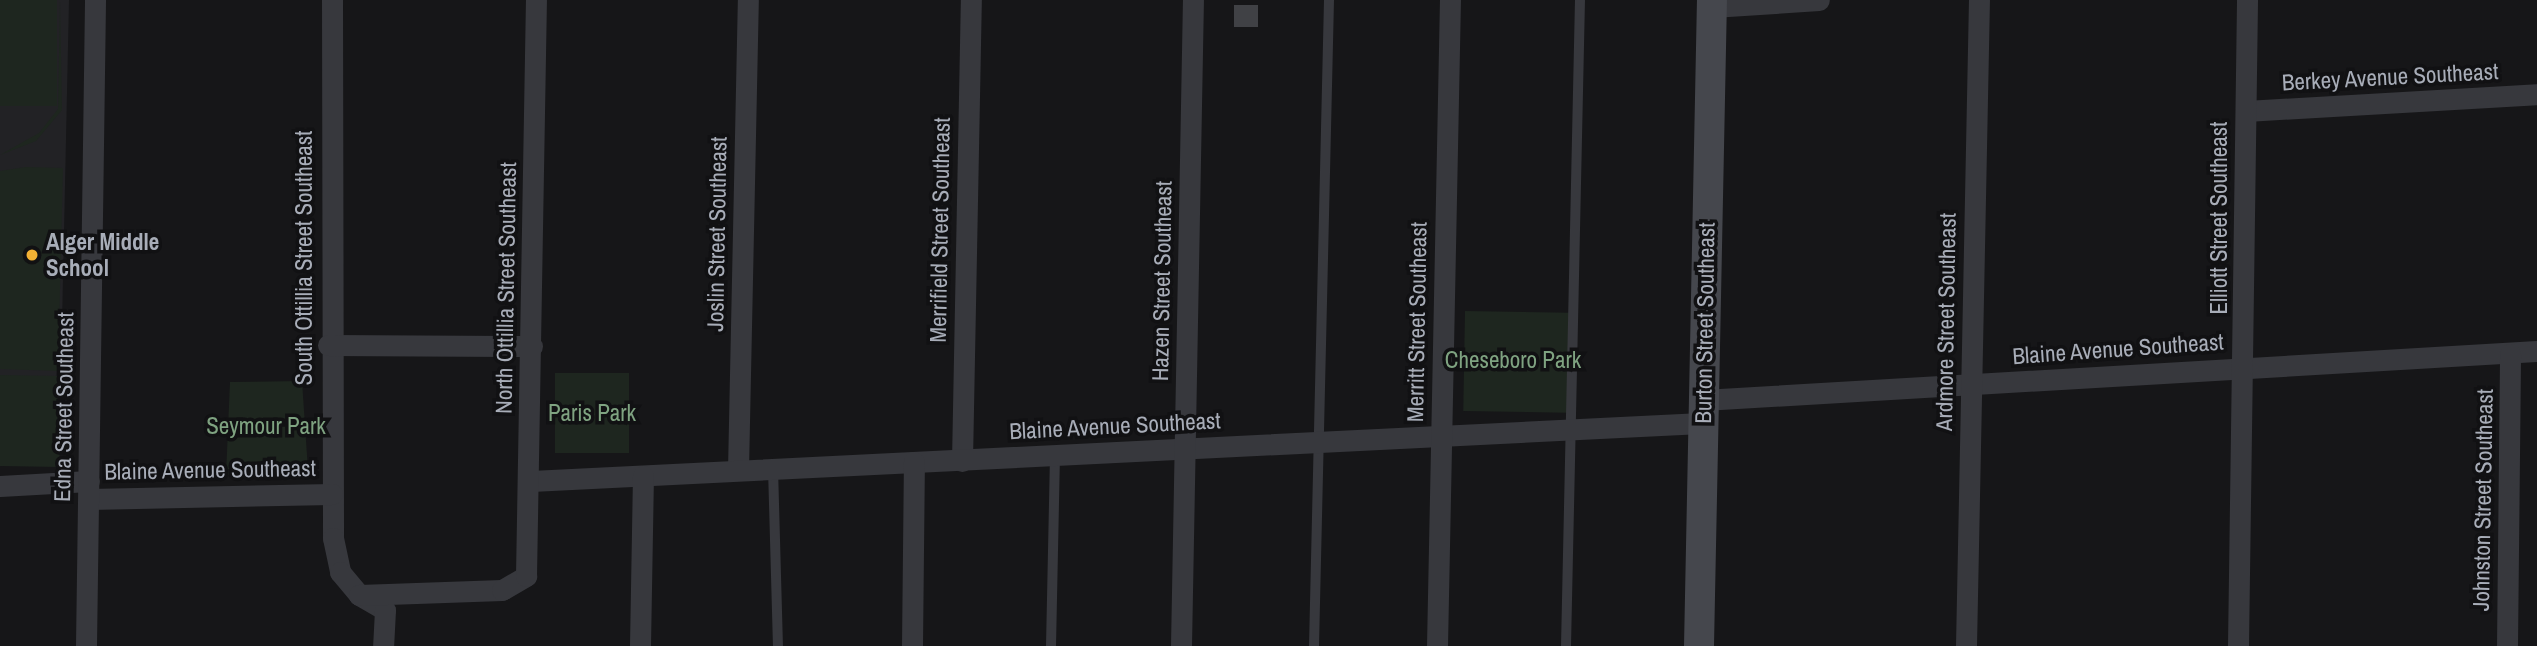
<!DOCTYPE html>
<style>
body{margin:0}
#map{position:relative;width:2537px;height:646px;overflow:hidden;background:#161618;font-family:"Archivo Narrow",sans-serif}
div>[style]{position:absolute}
.built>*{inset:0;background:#222225}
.green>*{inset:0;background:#1e261f;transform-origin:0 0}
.building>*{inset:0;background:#404145;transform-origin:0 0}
.service>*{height:10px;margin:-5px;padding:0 5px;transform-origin:5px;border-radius:5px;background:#37383d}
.minor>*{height:21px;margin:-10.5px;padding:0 10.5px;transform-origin:10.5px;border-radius:10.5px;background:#37383d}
.secondary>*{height:30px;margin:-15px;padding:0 15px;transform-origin:15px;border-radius:15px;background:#45474d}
.dots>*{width:19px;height:19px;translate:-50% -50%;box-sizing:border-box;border:4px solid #111113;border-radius:50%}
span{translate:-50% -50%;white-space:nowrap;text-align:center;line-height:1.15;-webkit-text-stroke:7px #111113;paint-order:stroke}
.street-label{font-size:23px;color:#a8adb8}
.poi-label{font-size:23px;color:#a8adb8;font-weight:700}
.left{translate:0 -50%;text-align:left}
.park-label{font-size:23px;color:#7fa381}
</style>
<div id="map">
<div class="built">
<div style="clip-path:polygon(0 0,69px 0,59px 463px,0 466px)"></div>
</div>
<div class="green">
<div style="left:0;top:0;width:57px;height:106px"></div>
<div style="clip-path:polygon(60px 0,62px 110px,36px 141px,0 155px,39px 133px,58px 109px)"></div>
<div style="clip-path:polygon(26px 167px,63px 168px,58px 371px,0 369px,0 171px)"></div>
<div style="left:1465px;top:311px;width:105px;height:100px;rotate:1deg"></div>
<div style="left:555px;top:373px;width:74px;height:80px"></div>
<div style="left:0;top:375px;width:61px;height:91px;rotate:1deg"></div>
<div style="clip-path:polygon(302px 381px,308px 470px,226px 475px,230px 382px)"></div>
</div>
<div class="building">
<div style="left:1234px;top:5px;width:24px;height:22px"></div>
</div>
<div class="service">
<div style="left:773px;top:468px;width:178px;rotate:88.4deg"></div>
<div style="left:1051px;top:646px;width:191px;rotate:-88.8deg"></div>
<div style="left:1314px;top:646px;width:646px;rotate:-88.67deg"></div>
<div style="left:1566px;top:646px;width:646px;rotate:-88.76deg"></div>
</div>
<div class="minor">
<div style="left:332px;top:0;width:538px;rotate:89.89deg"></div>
<div style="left:333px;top:538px;width:35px;rotate:78deg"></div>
<div style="left:340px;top:572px;width:30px;rotate:50deg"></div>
<div style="left:359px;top:595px;width:30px;rotate:30deg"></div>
<div style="left:385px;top:610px;width:36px;rotate:93deg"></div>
<div style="left:1712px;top:7px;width:107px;rotate:-3.7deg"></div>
<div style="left:2246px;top:111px;width:291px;rotate:-3.3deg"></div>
<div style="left:328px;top:345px;width:204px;rotate:0.3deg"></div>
<div style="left:1703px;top:400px;width:835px;rotate:-3.36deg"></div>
<div style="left:962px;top:461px;width:461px;rotate:-88.9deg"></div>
<div style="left:738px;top:470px;width:470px;rotate:-88.8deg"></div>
<div style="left:531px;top:481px;width:1172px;rotate:-2.84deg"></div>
<div style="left:0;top:486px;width:89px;rotate:-3.2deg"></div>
<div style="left:89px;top:499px;width:243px;rotate:-1.2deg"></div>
<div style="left:359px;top:595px;width:143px;rotate:-2deg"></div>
<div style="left:502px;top:590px;width:28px;rotate:-30deg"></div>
<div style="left:526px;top:576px;width:576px;rotate:-89.01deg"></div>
<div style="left:86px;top:646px;width:646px;rotate:-89.2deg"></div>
<div style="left:640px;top:646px;width:170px;rotate:-89deg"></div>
<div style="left:912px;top:646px;width:184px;rotate:-89.4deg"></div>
<div style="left:1181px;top:646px;width:646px;rotate:-88.94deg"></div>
<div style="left:1437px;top:646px;width:646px;rotate:-88.85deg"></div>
<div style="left:1966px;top:646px;width:646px;rotate:-88.85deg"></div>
<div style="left:2238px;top:646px;width:646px;rotate:-89.2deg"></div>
<div style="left:2507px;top:646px;width:292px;rotate:-89.4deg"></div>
</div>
<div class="secondary">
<div style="left:1699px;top:646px;width:646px;rotate:-88.85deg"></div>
</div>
<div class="dots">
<div style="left:32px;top:255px;background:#f2b134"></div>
</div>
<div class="street-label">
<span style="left:2390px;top:77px;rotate:-3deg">Berkey Avenue Southeast</span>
<span style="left:2219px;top:218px;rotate:-90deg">Elliott Street Southeast</span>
<span style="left:940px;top:230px;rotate:-89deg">Merrifield Street Southeast</span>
<span style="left:717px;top:234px;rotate:-89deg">Joslin Street Southeast</span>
<span style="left:304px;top:258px;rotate:-90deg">South Ottillia Street Southeast</span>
<span style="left:1162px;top:281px;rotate:-89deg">Hazen Street Southeast</span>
<span style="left:506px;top:288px;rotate:-89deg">North Ottillia Street Southeast</span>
<span style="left:1417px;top:322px;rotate:-89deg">Merritt Street Southeast</span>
<span style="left:1946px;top:322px;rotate:-89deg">Ardmore Street Southeast</span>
<span style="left:1705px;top:323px;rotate:-89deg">Burton Street Southeast</span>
<span style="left:2118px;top:349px;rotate:-4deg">Blaine Avenue Southeast</span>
<span style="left:64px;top:407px;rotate:-89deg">Edna Street Southeast</span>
<span style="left:1115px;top:426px;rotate:-3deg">Blaine Avenue Southeast</span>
<span style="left:210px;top:470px;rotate:-1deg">Blaine Avenue Southeast</span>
<span style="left:2483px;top:500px;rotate:-89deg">Johnston Street Southeast</span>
</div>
<div class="poi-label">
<span class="left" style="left:46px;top:255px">Alger Middle<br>School</span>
</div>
<div class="park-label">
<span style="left:1513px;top:360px">Cheseboro Park</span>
<span style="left:592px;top:413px">Paris Park</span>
<span style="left:266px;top:426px">Seymour Park</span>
</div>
</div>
